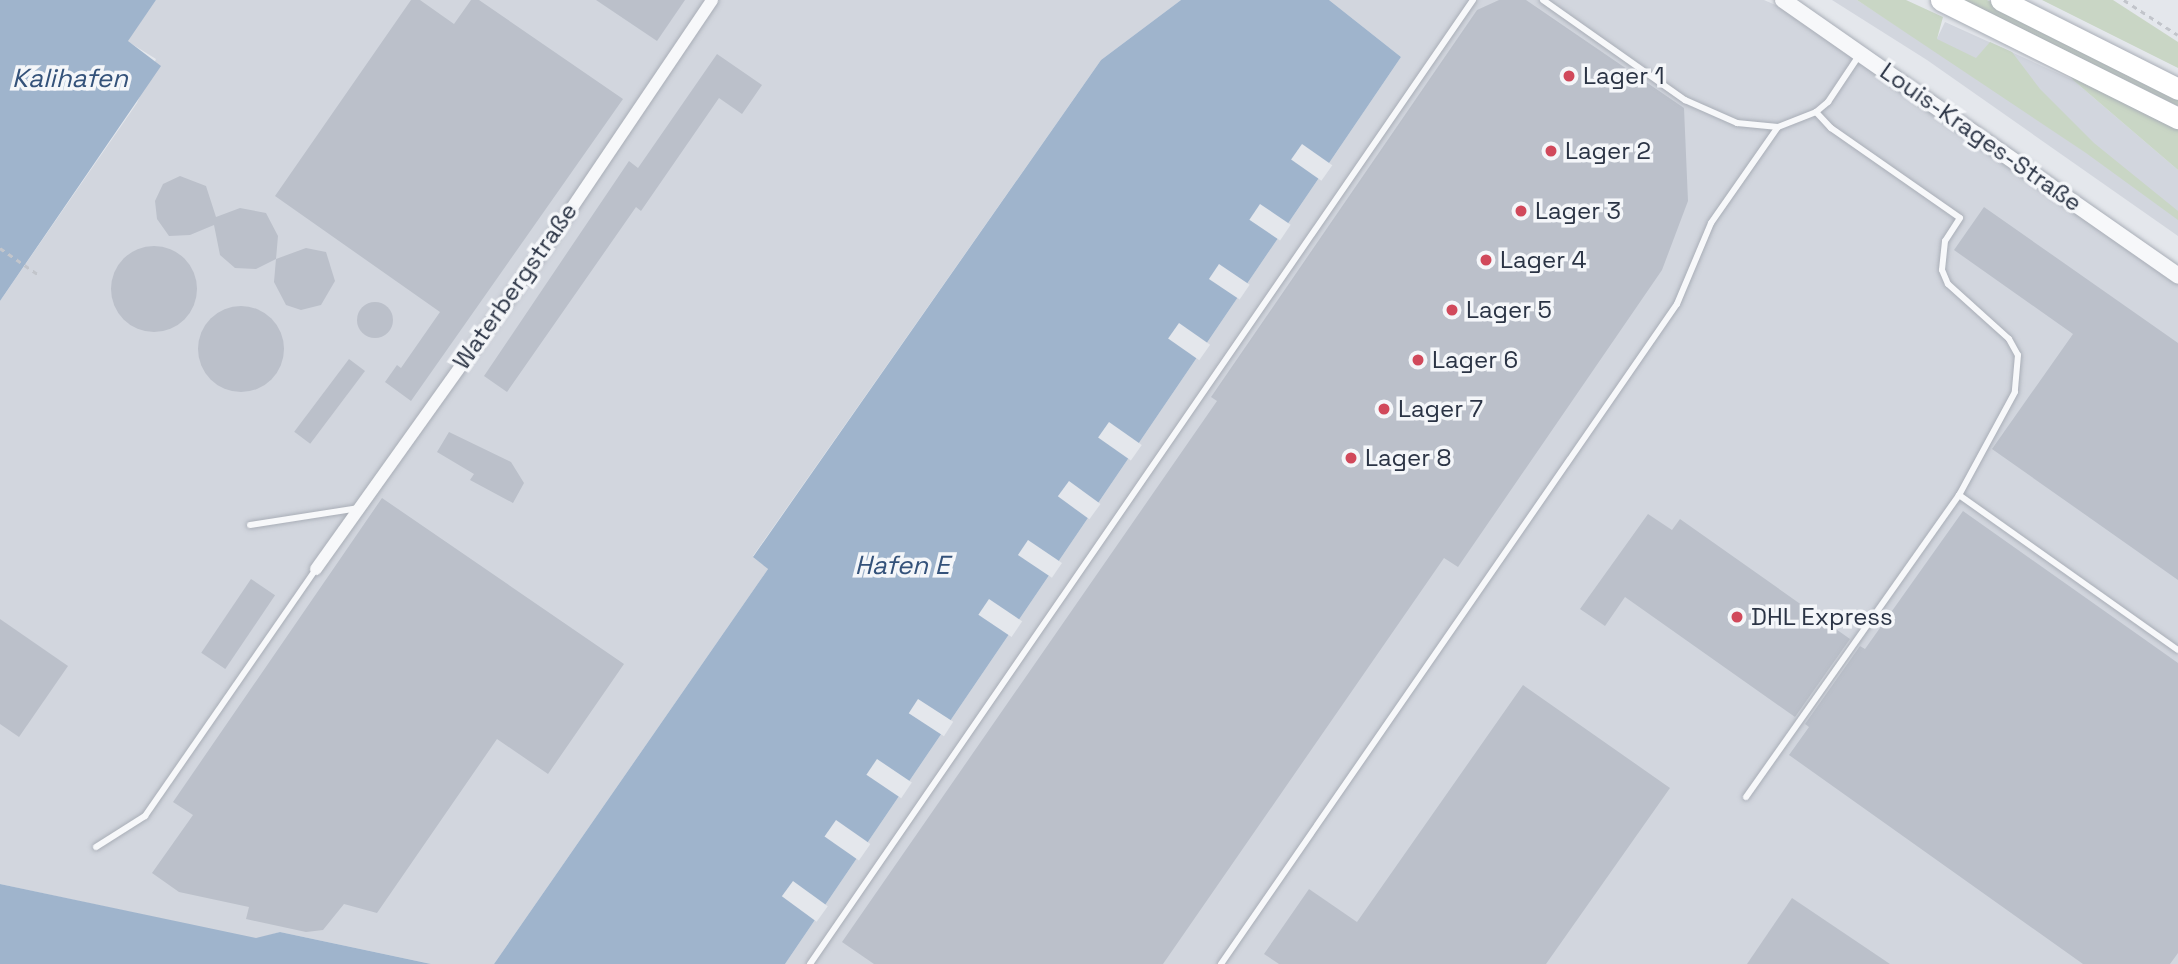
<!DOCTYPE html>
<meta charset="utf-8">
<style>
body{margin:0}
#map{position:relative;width:2178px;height:964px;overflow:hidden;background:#e4e7ec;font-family:"Space Grotesk",sans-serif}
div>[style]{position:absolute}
.built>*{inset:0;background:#d2d6de}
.green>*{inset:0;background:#c9d6c5}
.water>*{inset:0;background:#9fb4cc}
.pier>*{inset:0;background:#e4e7ec;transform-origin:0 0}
.building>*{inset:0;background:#bbc0ca;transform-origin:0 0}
.round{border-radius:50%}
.path>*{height:2.5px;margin-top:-1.25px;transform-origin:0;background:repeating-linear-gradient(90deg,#c2c5cb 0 5px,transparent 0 10px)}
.roads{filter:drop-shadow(0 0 2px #a9aeb7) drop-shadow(0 0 2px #a9aeb7)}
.service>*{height:6px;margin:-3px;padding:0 3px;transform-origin:3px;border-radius:3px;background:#f7f8fa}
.minor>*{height:12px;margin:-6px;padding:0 6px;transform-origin:6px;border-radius:6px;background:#f7f8fa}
.tertiary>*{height:16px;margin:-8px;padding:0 8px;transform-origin:8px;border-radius:8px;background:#f7f8fa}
.primary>*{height:21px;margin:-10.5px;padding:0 10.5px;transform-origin:10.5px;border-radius:10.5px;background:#fff}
.dots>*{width:19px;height:19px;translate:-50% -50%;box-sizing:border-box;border:4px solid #f4f6f9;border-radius:50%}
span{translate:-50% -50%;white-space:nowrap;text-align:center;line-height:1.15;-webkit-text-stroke:7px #f4f6f9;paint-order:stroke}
.poi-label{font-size:24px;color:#2b3445}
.left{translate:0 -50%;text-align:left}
.street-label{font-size:24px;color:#2b3445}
.water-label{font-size:26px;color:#34527a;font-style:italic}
</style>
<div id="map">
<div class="built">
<div style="clip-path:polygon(156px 0,1181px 0,1101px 60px,753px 556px,768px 569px,494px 964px,431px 964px,280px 932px,256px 939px,0 884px,0 301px,137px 103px,156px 59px,127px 41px)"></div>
<div style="clip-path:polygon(1329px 0,1764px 0,1798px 15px,2178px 283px,2178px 964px,785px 964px,1401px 57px)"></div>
<div style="clip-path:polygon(1832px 0,1857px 0,1932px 49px,1945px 22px,2073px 80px,2178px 170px,2178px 236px,1927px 60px)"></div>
</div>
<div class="green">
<div style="clip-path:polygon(1857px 0,1906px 0,1943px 17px,1937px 39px,1976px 58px,1990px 42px,2012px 52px,2040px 89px,2094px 143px,2178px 211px,2178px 220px,2086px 153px)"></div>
<div style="clip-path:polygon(1963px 0,1987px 0,2058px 33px,2178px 97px,2178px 106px)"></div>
<div style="clip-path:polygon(2042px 0,2113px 0,2178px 42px,2178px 68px)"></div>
<div style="clip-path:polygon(2063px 67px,2178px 125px,2178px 170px,2073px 80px)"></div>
</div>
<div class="water">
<div style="clip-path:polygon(0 0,156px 0,128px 41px,161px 66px,0 301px)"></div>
<div style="clip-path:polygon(1181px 0,1329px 0,1401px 57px,785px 964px,494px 964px,768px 569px,753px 557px,1101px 60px)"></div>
<div style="clip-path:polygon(0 884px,256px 938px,280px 932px,431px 964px,0 964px)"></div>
</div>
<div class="pier">
<div style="left:1302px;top:144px;width:37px;height:19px;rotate:35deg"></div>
<div style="left:1260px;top:204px;width:37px;height:19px;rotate:34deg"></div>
<div style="left:1219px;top:264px;width:37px;height:18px;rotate:34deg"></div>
<div style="left:1179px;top:323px;width:38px;height:19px;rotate:35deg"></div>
<div style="left:1109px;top:422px;width:40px;height:19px;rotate:35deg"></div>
<div style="left:1069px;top:481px;width:39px;height:19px;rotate:36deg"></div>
<div style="left:1028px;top:540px;width:41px;height:18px;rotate:34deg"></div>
<div style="left:989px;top:599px;width:40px;height:19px;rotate:34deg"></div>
<div style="left:918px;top:699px;width:42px;height:17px;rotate:33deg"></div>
<div style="left:877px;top:759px;width:42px;height:19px;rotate:34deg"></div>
<div style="left:836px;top:820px;width:42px;height:20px;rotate:35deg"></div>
<div style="left:793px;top:881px;width:43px;height:19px;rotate:36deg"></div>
</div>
<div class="building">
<div style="clip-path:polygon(411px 0,420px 0,454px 24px,471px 0,479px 0,623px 99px,411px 401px,385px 382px,397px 365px,401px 368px,440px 312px,275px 196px)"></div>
<div style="clip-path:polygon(596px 0,685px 0,657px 41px)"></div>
<div style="clip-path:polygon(1499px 0,1526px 0,1684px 108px,1688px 201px,1662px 270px,1458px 567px,1444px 558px,1163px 964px,874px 964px,842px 942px,1217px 401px,1211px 397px,1477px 10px)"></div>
<div style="clip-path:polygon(717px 54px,762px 85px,742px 114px,719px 98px,641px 211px,636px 207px,507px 392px,484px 376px,629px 161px,638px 168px)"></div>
<div style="clip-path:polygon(180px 176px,206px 186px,216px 217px,240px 208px,266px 213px,278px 236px,276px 259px,256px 269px,235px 268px,220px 255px,214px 225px,190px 235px,169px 236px,157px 219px,155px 201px,163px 184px)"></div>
<div style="clip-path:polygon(1984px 207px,2178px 343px,2178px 580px,1992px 449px,2073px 334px,1954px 250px)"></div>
<div class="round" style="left:111px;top:246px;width:86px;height:86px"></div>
<div style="clip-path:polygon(306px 248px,326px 252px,335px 281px,321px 305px,301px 310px,286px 305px,274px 282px,276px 259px)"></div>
<div class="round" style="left:357px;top:302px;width:36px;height:36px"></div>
<div class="round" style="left:198px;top:306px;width:86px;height:86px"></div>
<div style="left:349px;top:359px;width:20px;height:91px;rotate:37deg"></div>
<div style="clip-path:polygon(449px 432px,511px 462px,524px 483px,513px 503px,470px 480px,474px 474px,437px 452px)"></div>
<div style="clip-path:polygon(382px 498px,624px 664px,548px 774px,497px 739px,377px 913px,344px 904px,323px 930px,306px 932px,246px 919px,249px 907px,179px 892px,152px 873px,193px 815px,173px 802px)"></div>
<div style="clip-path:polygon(1963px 511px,2178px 663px,2178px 953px,2170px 964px,2083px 964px,1789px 755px,1809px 727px,1805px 724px,1860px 646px,1865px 649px)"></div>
<div style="clip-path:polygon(1648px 514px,1672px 530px,1680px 519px,1850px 639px,1795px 717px,1625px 597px,1605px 626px,1580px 609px)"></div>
<div style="left:251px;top:579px;width:29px;height:89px;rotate:34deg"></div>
<div style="clip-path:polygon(0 619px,68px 666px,19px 737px,0 724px)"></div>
<div style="clip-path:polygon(1523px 685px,1670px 788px,1546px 964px,1279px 964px,1264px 954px,1309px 889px,1357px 922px)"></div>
<div style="clip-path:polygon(1792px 898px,1890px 964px,1747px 964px)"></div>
</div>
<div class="path">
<div style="left:2124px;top:0;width:64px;rotate:32.9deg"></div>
<div style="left:0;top:248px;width:47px;rotate:34.7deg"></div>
</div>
<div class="roads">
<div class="service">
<div style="left:1543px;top:0;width:174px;rotate:35.2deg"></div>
<div style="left:1685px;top:100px;width:57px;rotate:23.9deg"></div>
<div style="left:1737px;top:123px;width:41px;rotate:5.6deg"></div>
<div style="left:1816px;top:112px;width:22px;rotate:47deg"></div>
<div style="left:1831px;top:128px;width:157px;rotate:34.9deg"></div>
<div style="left:1960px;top:218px;width:27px;rotate:123deg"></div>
<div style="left:1945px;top:241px;width:29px;rotate:96deg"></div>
<div style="left:1942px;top:270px;width:15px;rotate:67deg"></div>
<div style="left:1948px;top:284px;width:82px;rotate:42deg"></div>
<div style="left:2009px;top:339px;width:18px;rotate:61deg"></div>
<div style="left:2018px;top:355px;width:37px;rotate:95deg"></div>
<div style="left:2015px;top:392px;width:117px;rotate:118.5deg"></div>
<div style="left:250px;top:525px;width:109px;rotate:-8.9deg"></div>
<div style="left:1746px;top:797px;width:370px;rotate:-54.8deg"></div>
<div style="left:1959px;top:495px;width:268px;rotate:35.3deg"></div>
<div style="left:96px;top:847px;width:58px;rotate:-32.3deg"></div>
<div style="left:145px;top:816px;width:300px;rotate:-55.3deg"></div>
<div style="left:810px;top:964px;width:1170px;rotate:-55.48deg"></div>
<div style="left:1221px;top:964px;width:802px;rotate:-55.36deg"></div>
<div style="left:1677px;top:304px;width:88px;rotate:-67.2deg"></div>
<div style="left:1711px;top:223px;width:117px;rotate:-55.1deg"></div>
<div style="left:1778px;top:127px;width:41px;rotate:-21.5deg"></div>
<div style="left:1816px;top:112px;width:16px;rotate:-40deg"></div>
<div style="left:1828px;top:102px;width:58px;rotate:-56.3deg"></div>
</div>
<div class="minor">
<div style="left:316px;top:569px;width:405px;rotate:-54.5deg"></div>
<div style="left:551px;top:239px;width:288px;rotate:-56deg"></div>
</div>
<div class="tertiary">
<div style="left:1783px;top:0;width:482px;rotate:34.9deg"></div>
</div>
<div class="primary">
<div style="left:1941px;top:0;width:265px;rotate:26.5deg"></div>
<div style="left:2001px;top:0;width:198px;rotate:26.7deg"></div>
</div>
</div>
<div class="dots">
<div style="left:1569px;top:76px;background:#d1495b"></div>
<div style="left:1551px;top:151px;background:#d1495b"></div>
<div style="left:1521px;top:211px;background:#d1495b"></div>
<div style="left:1486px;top:260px;background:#d1495b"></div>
<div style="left:1452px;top:310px;background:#d1495b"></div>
<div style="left:1418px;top:360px;background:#d1495b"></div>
<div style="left:1384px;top:409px;background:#d1495b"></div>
<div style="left:1351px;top:458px;background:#d1495b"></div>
<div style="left:1737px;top:617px;background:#d1495b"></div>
</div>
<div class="poi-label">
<span class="left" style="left:1583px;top:76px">Lager 1</span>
<span class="left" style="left:1565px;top:151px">Lager 2</span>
<span class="left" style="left:1535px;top:211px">Lager 3</span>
<span class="left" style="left:1500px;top:260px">Lager 4</span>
<span class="left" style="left:1466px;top:310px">Lager 5</span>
<span class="left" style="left:1432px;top:360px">Lager 6</span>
<span class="left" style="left:1398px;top:409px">Lager 7</span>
<span class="left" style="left:1365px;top:458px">Lager 8</span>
<span class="left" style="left:1751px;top:617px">DHL Express</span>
</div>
<div class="street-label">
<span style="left:1981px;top:137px;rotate:35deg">Louis-Krages-Straße</span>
<span style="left:515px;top:286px;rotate:-55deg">Waterbergstraße</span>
</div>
<div class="water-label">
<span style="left:70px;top:79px">Kalihafen</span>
<span style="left:902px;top:566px">Hafen E</span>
</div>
</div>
